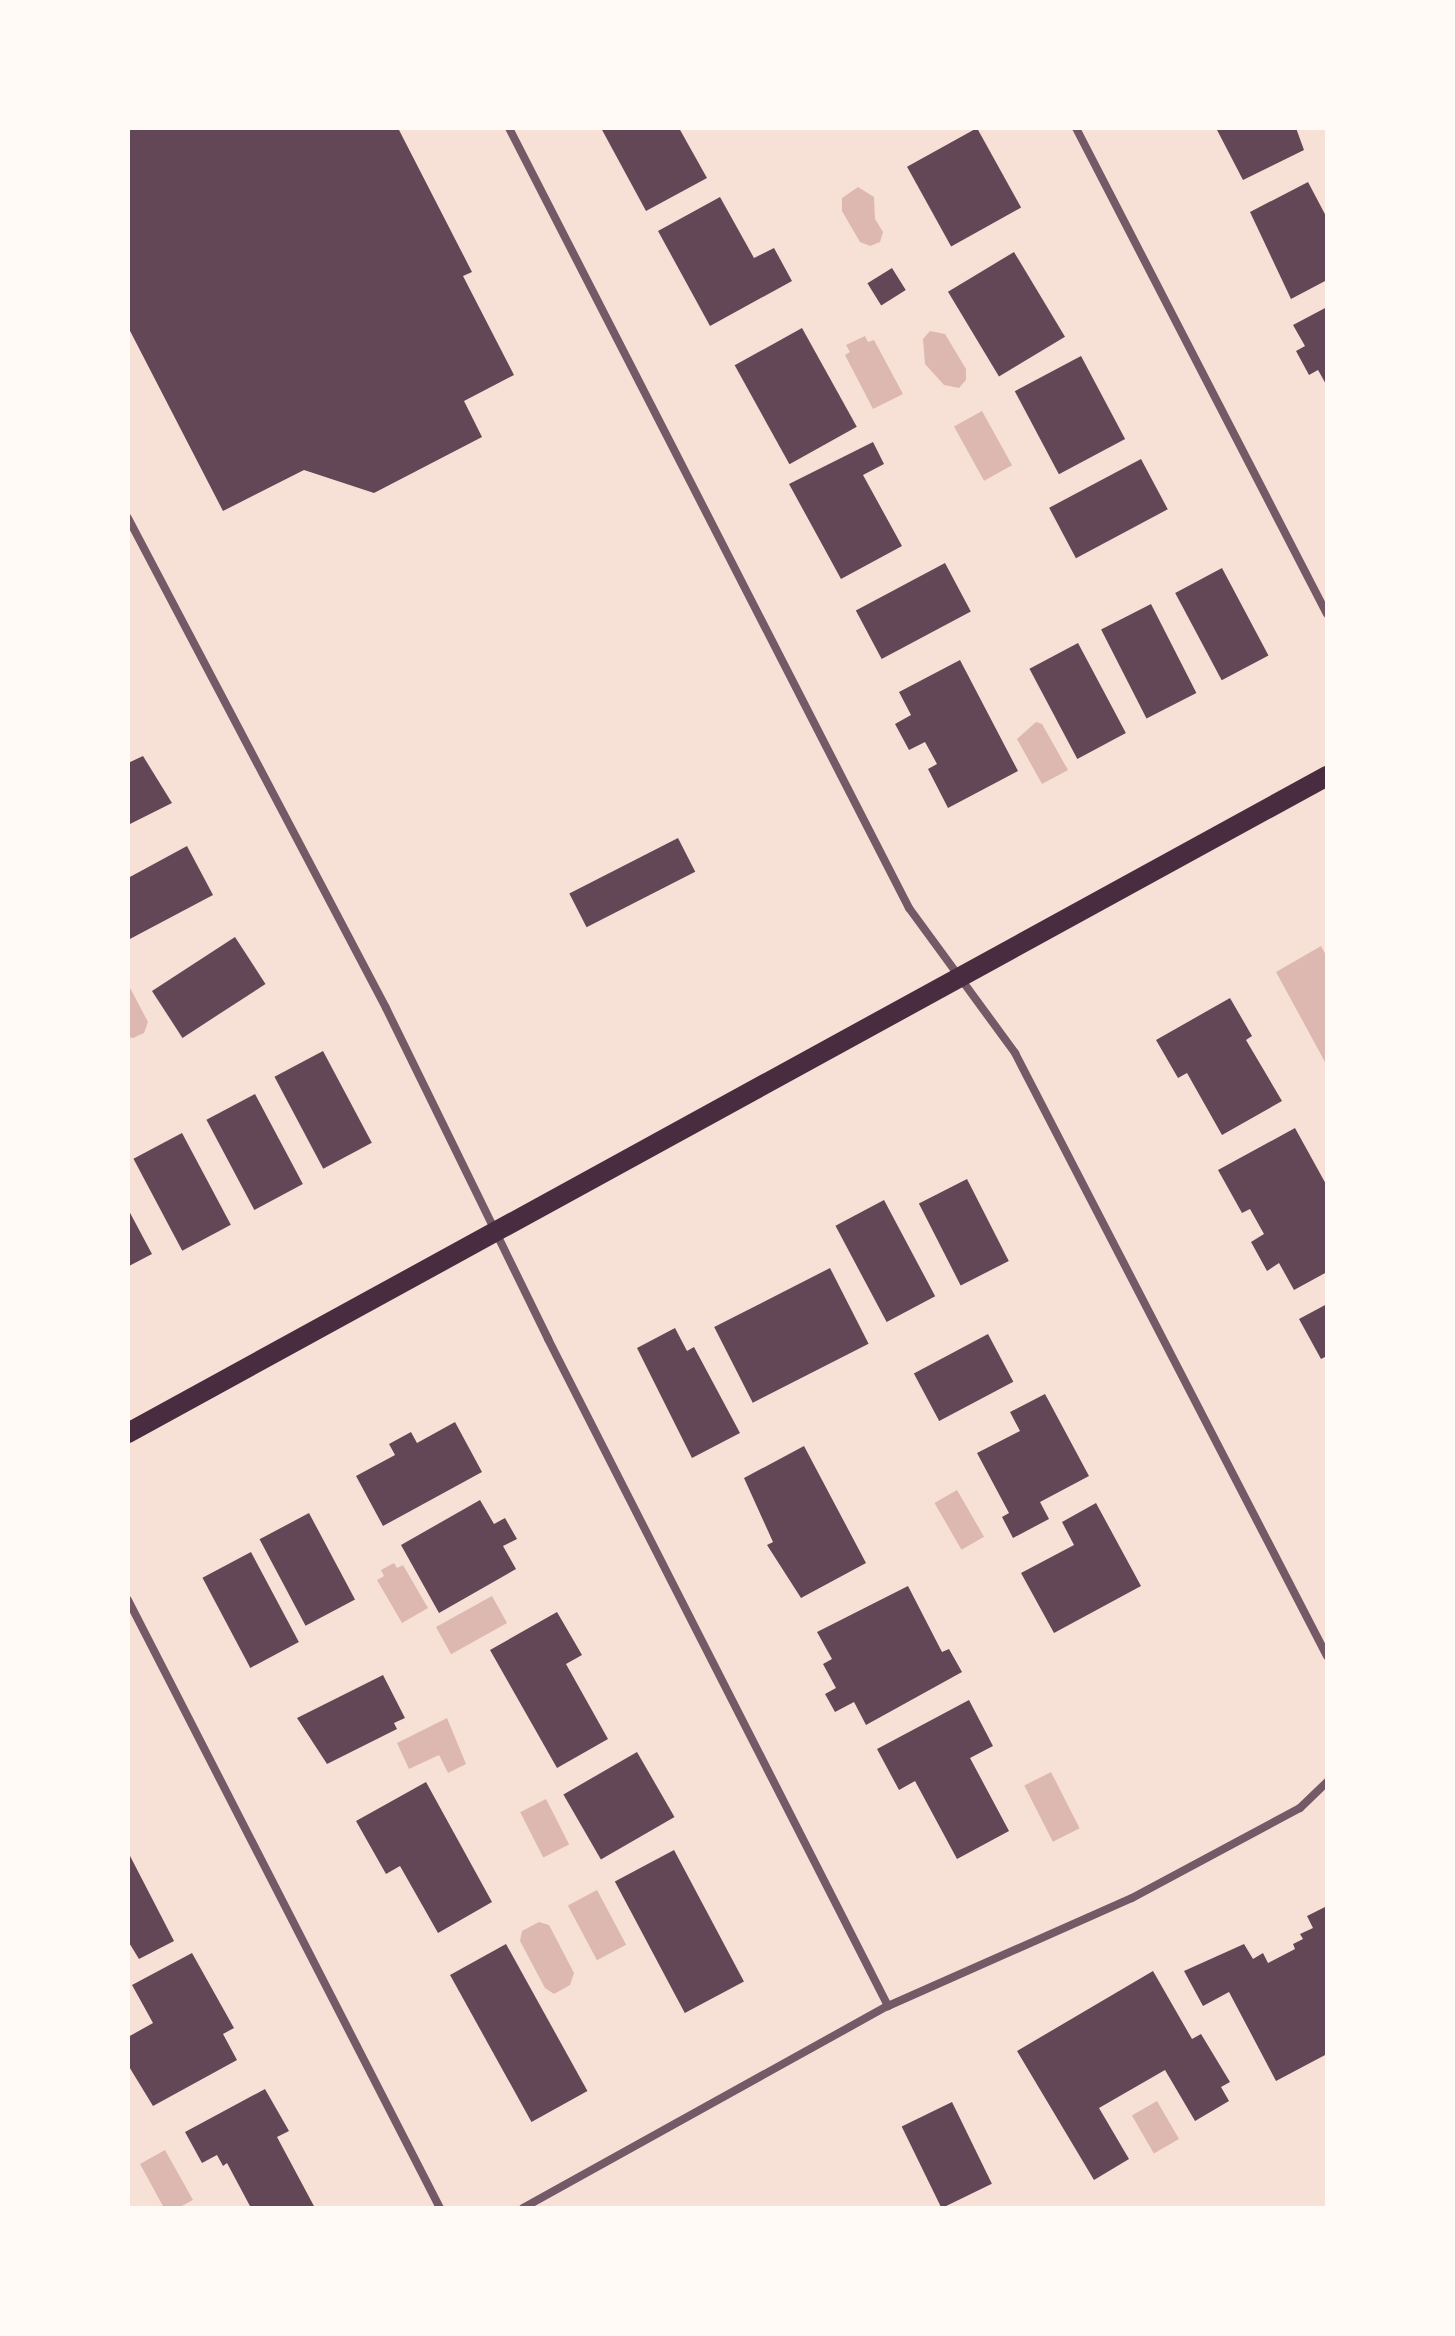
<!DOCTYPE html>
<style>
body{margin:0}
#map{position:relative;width:1455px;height:2336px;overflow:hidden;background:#f7e1d7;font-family:Raleway,sans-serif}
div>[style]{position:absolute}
.water>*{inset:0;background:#dcb8b0;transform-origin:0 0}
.building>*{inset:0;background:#644757;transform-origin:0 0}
.minor>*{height:8px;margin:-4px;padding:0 4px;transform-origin:4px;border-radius:4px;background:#755966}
.primary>*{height:20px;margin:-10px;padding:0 10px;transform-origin:10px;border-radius:10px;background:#4a2c40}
span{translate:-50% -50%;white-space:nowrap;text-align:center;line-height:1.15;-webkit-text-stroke:6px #fffaf5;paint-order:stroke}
.frame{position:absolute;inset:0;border:130px solid #fffaf5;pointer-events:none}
</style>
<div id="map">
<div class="water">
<div style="clip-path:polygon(858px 187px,874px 197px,875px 219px,883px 232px,880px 242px,870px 246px,860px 242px,842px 211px,842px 198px)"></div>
<div style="clip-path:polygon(930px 331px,945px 334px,966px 369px,966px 380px,959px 388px,944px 385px,925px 364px,923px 339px)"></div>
<div style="clip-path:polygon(865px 336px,868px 342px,874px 340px,903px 394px,873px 409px,845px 355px,850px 352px,846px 345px)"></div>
<div style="left:982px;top:411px;width:62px;height:32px;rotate:61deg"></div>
<div style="clip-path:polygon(1036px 722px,1042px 724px,1068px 770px,1042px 784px,1017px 739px)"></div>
<div style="clip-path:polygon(1321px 946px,1327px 957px,1325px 1062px,1276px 972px)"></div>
<div style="clip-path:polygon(128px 984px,148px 1022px,144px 1033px,133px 1038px,128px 1037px)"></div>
<div style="left:957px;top:1490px;width:54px;height:26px;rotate:60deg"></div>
<div style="clip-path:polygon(394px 1563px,397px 1568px,403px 1565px,428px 1608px,402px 1623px,377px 1580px,384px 1576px,381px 1570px)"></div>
<div style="left:492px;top:1596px;width:31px;height:64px;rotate:61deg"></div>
<div style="clip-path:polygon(447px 1718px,466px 1764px,448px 1773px,439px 1755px,409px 1769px,397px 1743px)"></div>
<div style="left:1051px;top:1772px;width:63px;height:30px;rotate:63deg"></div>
<div style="left:546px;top:1799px;width:51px;height:29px;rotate:63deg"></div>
<div style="left:597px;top:1890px;width:62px;height:33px;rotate:62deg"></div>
<div style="clip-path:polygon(539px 1922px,549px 1925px,574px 1973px,570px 1985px,554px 1994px,545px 1988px,520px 1941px,522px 1931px)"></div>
<div style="left:1157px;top:2101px;width:44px;height:29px;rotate:60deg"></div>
<div style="clip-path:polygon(165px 2150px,193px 2200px,178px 2208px,164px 2208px,140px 2164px)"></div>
</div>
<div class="building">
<div style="clip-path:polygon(128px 128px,398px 128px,472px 272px,463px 276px,514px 375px,464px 401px,482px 437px,374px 493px,304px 470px,223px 511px,128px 327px)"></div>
<div style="clip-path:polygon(601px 128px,679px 128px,707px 178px,646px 211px)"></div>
<div style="left:977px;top:128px;width:91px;height:80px;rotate:61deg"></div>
<div style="clip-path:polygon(1216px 128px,1296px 128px,1304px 150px,1243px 180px)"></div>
<div style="clip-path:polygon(1308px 182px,1327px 218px,1327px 280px,1291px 299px,1250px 212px)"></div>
<div style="clip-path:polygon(720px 197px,754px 258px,774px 248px,792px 281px,710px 326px,658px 231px)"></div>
<div style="left:1014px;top:252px;width:99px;height:77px;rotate:59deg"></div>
<div style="left:892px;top:268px;width:26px;height:29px;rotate:58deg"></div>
<div style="clip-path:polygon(1327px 307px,1327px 386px,1318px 370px,1309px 375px,1296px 351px,1305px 346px,1293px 325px)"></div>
<div style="left:802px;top:328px;width:113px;height:77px;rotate:61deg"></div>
<div style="left:1081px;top:356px;width:94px;height:75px;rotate:62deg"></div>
<div style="clip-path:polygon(873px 442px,884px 464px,863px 475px,902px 546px,841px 579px,789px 484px)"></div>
<div style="left:1141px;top:459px;width:57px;height:104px;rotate:62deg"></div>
<div style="left:945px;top:563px;width:55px;height:101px;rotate:62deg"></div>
<div style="left:1222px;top:568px;width:99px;height:53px;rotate:62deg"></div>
<div style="left:1151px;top:604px;width:100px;height:56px;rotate:63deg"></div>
<div style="left:1078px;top:643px;width:102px;height:55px;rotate:62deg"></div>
<div style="clip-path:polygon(960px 660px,1018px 771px,948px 808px,928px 769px,937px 764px,925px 742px,909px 750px,895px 724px,911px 715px,899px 692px)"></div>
<div style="clip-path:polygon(143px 756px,172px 803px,128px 825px,128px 763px)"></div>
<div style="left:678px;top:838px;width:38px;height:122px;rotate:63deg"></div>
<div style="clip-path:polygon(187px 846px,213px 895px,128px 940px,128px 878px)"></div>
<div style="left:235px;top:937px;width:56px;height:99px;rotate:57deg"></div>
<div style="clip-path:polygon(1230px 998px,1252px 1036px,1246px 1040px,1282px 1101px,1222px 1135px,1187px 1073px,1178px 1078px,1156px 1040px)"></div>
<div style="left:323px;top:1051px;width:104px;height:55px;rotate:62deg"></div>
<div style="left:255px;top:1094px;width:102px;height:55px;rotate:62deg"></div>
<div style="clip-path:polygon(1295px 1128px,1327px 1186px,1327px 1272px,1294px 1290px,1279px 1263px,1267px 1271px,1251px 1242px,1264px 1234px,1250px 1209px,1242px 1213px,1218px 1170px)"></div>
<div style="left:182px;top:1133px;width:104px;height:55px;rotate:62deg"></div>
<div style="left:967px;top:1179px;width:92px;height:54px;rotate:63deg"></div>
<div style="left:884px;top:1200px;width:109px;height:55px;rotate:62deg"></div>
<div style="clip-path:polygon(128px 1209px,152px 1254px,129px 1266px,128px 1272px)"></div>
<div style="left:830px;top:1268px;width:85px;height:130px;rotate:63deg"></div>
<div style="clip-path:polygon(1327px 1304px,1327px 1356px,1321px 1359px,1299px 1319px)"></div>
<div style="clip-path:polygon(675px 1328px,687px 1351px,694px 1347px,740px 1433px,692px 1458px,637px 1348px)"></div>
<div style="left:988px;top:1334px;width:54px;height:84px;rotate:62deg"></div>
<div style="clip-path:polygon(1045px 1394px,1089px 1476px,1040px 1502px,1049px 1519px,1013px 1538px,1002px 1517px,1009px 1513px,977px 1453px,1020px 1431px,1010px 1412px)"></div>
<div style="clip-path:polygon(455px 1422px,482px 1472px,383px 1526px,356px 1476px,395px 1455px,389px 1444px,411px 1432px,417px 1443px)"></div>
<div style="clip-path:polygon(804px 1446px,866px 1563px,801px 1598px,767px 1545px,773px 1542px,744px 1478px)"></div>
<div style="clip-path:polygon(480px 1500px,494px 1524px,505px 1518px,517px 1539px,503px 1546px,516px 1569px,439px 1613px,401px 1545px)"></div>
<div style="clip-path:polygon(1096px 1503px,1141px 1586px,1054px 1633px,1021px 1573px,1074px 1545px,1062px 1522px)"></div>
<div style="left:309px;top:1513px;width:98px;height:56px;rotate:62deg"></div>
<div style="left:251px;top:1552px;width:102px;height:55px;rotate:62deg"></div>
<div style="clip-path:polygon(908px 1586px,942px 1652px,949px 1649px,962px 1672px,866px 1725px,854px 1702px,835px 1712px,825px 1694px,836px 1688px,823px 1664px,832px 1659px,817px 1632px)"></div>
<div style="clip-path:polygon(557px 1612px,582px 1655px,566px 1664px,608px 1739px,557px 1768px,490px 1650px)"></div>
<div style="clip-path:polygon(383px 1675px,405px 1718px,394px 1723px,397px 1729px,327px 1764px,297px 1718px)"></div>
<div style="clip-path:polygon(969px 1700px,993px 1746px,970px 1758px,1009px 1831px,957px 1859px,915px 1781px,899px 1790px,877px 1749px)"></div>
<div style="left:637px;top:1752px;width:75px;height:85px;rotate:60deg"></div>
<div style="clip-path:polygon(426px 1782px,492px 1902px,438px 1933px,400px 1866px,386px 1874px,356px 1821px)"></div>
<div style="left:674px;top:1850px;width:149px;height:67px;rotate:62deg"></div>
<div style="clip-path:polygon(128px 1852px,174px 1941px,139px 1959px,128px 1941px)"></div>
<div style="clip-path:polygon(1327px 1906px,1327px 2054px,1276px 2081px,1229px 1992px,1203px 2006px,1184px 1971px,1244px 1944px,1253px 1959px,1263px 1953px,1268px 1963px,1295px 1949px,1293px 1944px,1303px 1939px,1300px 1934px,1313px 1928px,1307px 1916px)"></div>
<div style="left:506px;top:1944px;width:168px;height:64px;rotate:61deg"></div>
<div style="clip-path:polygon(192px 1953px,234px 2028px,223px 2034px,237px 2060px,153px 2106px,128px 2065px,128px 2037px,153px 2023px,132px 1985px)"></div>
<div style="clip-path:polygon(1153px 1971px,1192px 2039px,1201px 2034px,1230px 2082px,1221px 2087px,1229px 2101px,1195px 2121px,1165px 2070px,1099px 2108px,1129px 2159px,1094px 2180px,1017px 2051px)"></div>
<div style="clip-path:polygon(265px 2089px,289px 2131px,277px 2137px,315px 2208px,251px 2208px,227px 2163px,223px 2166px,217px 2155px,202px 2163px,185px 2132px)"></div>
<div style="left:952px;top:2102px;width:91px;height:56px;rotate:64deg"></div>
</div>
<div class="minor">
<div style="left:509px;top:128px;width:877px;rotate:62.85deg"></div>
<div style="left:909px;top:908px;width:180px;rotate:53.8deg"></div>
<div style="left:1015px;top:1053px;width:679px;rotate:62.64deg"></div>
<div style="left:1076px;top:128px;width:547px;rotate:62.69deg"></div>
<div style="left:128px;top:518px;width:554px;rotate:62.23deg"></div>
<div style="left:386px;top:1008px;width:369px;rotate:63.9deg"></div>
<div style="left:548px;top:1339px;width:749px;rotate:62.99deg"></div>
<div style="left:128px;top:1600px;width:683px;rotate:62.84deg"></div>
<div style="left:523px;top:2208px;width:417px;rotate:-29deg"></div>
<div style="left:888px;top:2006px;width:267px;rotate:-23.9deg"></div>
<div style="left:1132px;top:1898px;width:191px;rotate:-28.2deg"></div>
<div style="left:1300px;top:1808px;width:37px;rotate:-44deg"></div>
</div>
<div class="primary">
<div style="left:128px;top:1433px;width:1367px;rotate:-28.72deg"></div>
</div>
<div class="frame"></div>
</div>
